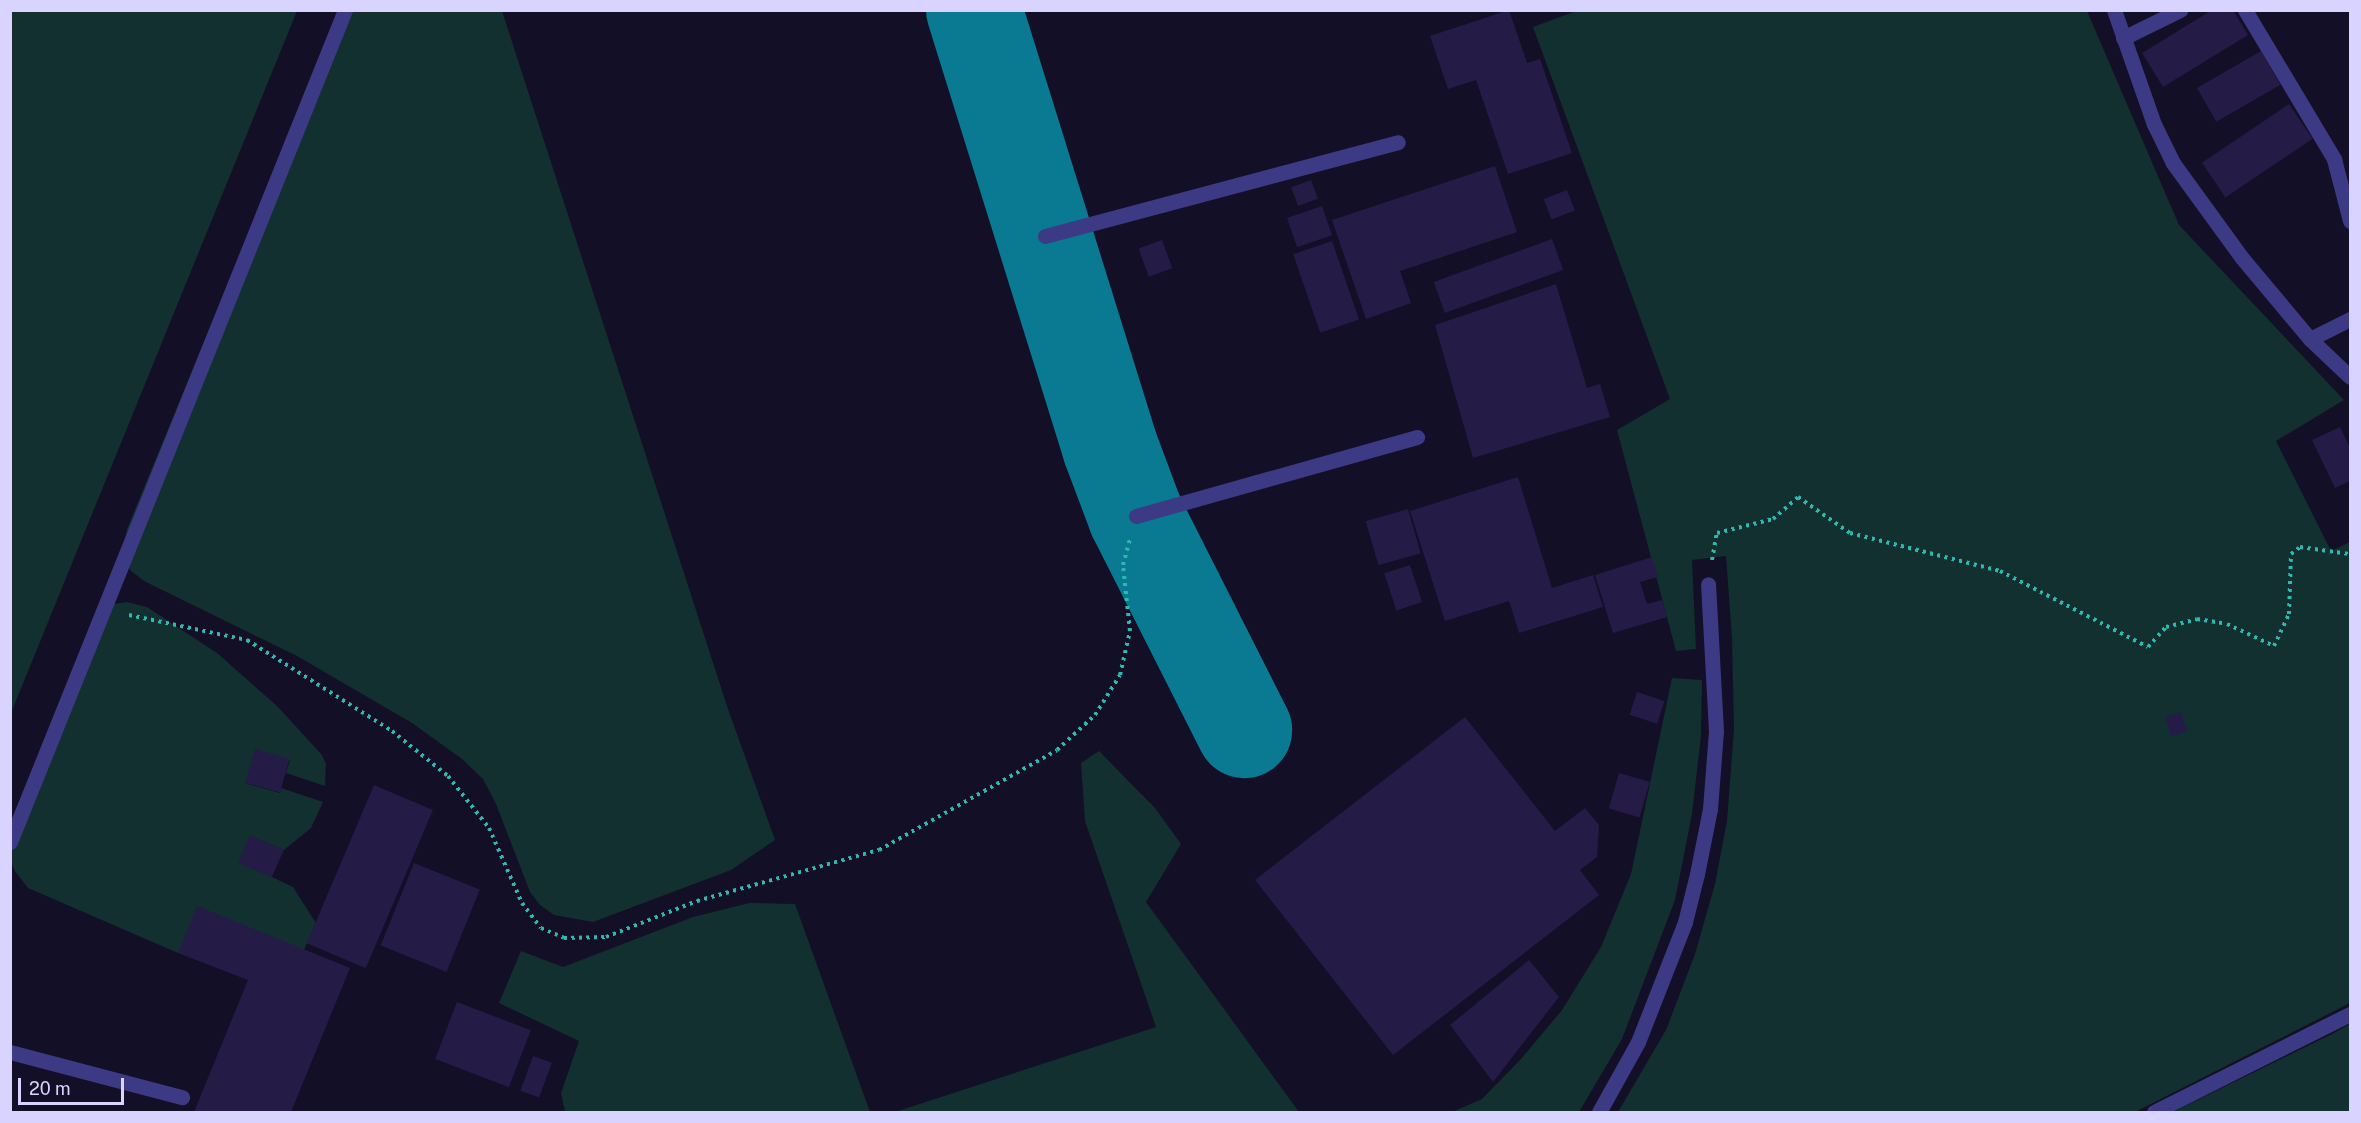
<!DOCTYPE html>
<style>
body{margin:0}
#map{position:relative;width:2361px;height:1123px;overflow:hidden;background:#130f26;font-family:"Public Sans",sans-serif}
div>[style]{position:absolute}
.green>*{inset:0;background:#12302f}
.taxiway>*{height:96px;margin:-48px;padding:0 48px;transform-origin:48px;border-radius:48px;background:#0a7a92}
.building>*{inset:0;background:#241b47;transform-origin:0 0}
.path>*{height:4px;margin-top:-2px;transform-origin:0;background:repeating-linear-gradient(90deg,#2fb8b0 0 3px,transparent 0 7.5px)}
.minor>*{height:15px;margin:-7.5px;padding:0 7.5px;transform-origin:7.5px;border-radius:7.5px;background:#3d3a85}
span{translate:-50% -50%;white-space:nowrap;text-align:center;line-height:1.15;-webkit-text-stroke:4.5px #130f26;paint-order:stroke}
.frame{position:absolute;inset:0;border:12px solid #d9d4ff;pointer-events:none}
.scale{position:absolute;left:18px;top:1078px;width:106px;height:27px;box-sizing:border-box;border:3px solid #d9d4ff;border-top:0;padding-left:8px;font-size:18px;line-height:21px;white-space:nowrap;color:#d9d4ff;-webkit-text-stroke:4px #130f26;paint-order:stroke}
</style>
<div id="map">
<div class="green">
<div style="clip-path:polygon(11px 10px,297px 11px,11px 713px,10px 11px)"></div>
<div style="clip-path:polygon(1579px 10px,2087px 11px,2179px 225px,2344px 400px,2276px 441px,2331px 551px,2350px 542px,2350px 1003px,2135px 1112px,1618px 1112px,1666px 1030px,1695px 954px,1715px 884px,1727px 821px,1734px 729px,1732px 638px,1726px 556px,1692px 560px,1696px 649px,1676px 651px,1617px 430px,1670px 399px,1533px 27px)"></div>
<div style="clip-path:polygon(340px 11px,502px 11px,728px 709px,775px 840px,731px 870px,593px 922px,554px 915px,540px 905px,530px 892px,496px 804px,483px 779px,462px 759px,412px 723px,297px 656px,144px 581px,130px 570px,123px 552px,127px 529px)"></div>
<div style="clip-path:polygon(127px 602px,147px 607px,217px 653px,277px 706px,322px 755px,326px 764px,325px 786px,286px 773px,290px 760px,245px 783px,280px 793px,281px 788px,323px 802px,311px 828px,284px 850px,250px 836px,272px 877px,293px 887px,316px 923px,304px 950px,178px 953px,28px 888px,15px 871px,11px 862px,10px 822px,108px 605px)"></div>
<div style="clip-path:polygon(1672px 678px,1702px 680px,1701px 736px,1692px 814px,1675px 900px,1622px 1039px,1579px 1112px,1452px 1112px,1482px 1099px,1521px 1059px,1562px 1010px,1601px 947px,1631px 874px)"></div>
<div style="clip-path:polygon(1099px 751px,1155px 808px,1181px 844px,1146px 902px,1299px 1112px,895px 1112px,1156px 1027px,1085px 821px,1081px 763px)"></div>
<div style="clip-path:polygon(749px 903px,795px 904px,870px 1112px,565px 1112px,561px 1093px,579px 1041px,499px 1003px,521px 951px,563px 967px,693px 917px)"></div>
<div style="clip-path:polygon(2350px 1024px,2350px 1112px,2173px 1112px,2334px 1033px)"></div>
</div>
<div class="taxiway">
<div style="left:974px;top:10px;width:458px;rotate:72.7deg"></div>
<div style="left:1110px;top:447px;width:74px;rotate:69.4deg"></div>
<div style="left:1136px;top:516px;width:240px;rotate:63.2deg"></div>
</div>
<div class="building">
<div style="clip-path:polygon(1509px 10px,1527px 63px,1540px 59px,1572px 153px,1508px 174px,1476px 80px,1448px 89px,1430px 36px)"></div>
<div style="clip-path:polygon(2212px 10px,2233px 10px,2248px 35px,2163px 87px,2142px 53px)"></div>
<div style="left:2261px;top:51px;width:39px;height:74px;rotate:60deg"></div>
<div style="left:2289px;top:104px;width:42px;height:105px;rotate:56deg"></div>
<div style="clip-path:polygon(1495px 166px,1517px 232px,1400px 271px,1411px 303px,1366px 319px,1332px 220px)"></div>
<div style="left:1311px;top:180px;width:20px;height:21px;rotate:70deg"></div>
<div style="left:1567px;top:190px;width:22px;height:25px;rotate:69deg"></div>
<div style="left:1322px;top:206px;width:31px;height:37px;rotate:71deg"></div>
<div style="left:1552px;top:239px;width:33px;height:126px;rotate:70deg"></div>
<div style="left:1162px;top:240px;width:30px;height:25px;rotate:70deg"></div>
<div style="left:1332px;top:241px;width:83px;height:41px;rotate:71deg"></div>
<div style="clip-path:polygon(1556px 284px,1587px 388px,1600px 384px,1610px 417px,1473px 458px,1435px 325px)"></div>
<div style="clip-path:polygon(2340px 427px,2350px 448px,2350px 481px,2335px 488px,2312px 440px)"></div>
<div style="clip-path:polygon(1518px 477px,1552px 588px,1593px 575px,1603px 607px,1519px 633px,1509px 601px,1445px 621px,1410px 511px)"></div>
<div style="left:1408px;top:509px;width:46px;height:44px;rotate:74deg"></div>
<div style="clip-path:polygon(1652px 557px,1658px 577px,1640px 582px,1647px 604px,1662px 600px,1667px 617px,1613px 633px,1595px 575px)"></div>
<div style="left:1410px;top:565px;width:39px;height:27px;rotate:72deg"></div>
<div style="left:1637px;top:692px;width:29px;height:24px;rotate:18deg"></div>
<div style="left:2181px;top:712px;width:20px;height:17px;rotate:72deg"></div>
<div style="clip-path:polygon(1465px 717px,1555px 831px,1585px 808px,1599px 825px,1597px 857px,1580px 870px,1599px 895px,1393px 1055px,1255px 880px)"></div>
<div style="left:255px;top:749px;width:36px;height:35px;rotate:16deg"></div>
<div style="left:1619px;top:773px;width:32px;height:37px;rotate:16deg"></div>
<div style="left:374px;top:785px;width:64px;height:172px;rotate:23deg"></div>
<div style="left:250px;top:835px;width:37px;height:30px;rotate:24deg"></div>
<div style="left:414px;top:863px;width:71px;height:89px;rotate:22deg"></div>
<div style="clip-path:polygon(197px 906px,350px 968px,291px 1112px,194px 1112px,248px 980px,178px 953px)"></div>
<div style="clip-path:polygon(1529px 960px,1559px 997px,1493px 1082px,1450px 1025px)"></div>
<div style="left:457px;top:1002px;width:79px;height:61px;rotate:21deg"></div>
<div style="left:533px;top:1056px;width:20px;height:37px;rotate:20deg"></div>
</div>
<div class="path">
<div style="left:1712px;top:560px;width:27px;rotate:-80deg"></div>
<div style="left:1717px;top:533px;width:58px;rotate:-14deg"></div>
<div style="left:1773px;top:519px;width:33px;rotate:-41deg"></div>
<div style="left:1798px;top:497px;width:63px;rotate:34.7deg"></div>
<div style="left:1850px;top:533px;width:155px;rotate:14.2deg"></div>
<div style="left:2000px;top:571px;width:166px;rotate:27.2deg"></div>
<div style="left:2148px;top:647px;width:27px;rotate:-48deg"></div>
<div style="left:2166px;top:627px;width:32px;rotate:-14deg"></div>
<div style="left:2197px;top:619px;width:30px;rotate:9deg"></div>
<div style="left:2227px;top:624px;width:52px;rotate:25.1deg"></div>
<div style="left:2274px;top:646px;width:35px;rotate:-65deg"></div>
<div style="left:2289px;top:614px;width:60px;rotate:-88.1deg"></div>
<div style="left:2291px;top:554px;width:11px;rotate:-38deg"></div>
<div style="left:2300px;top:547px;width:50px;rotate:8deg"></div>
<div style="left:129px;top:615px;width:121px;rotate:12deg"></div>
<div style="left:247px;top:640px;width:171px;rotate:32.1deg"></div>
<div style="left:392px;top:731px;width:72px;rotate:38.8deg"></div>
<div style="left:448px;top:776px;width:66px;rotate:51.7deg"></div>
<div style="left:489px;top:828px;width:82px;rotate:66.3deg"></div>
<div style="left:522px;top:903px;width:31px;rotate:53deg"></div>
<div style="left:541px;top:928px;width:25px;rotate:23deg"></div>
<div style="left:564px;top:938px;width:42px;rotate:-1.4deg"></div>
<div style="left:606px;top:937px;width:98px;rotate:-21.6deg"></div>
<div style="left:697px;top:901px;width:189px;rotate:-15.7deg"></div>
<div style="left:879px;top:850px;width:204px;rotate:-29.3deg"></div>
<div style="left:1057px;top:750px;width:52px;rotate:-42.6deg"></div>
<div style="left:1095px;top:715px;width:47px;rotate:-58deg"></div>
<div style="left:1120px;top:675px;width:45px;rotate:-77.2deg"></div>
<div style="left:1130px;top:631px;width:66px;rotate:-96.1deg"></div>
<div style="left:1123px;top:565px;width:28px;rotate:-75deg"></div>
</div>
<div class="minor">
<div style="left:2114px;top:10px;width:121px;rotate:70.7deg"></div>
<div style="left:2154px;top:124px;width:43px;rotate:64deg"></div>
<div style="left:2173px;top:163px;width:117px;rotate:54deg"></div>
<div style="left:2242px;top:258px;width:106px;rotate:50deg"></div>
<div style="left:2310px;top:339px;width:55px;rotate:43.5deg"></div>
<div style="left:2245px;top:10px;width:174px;rotate:59.1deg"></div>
<div style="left:2334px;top:159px;width:64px;rotate:75.5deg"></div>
<div style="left:2123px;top:38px;width:64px;rotate:-26.2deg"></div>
<div style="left:1045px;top:236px;width:365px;rotate:-14.9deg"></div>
<div style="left:2310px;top:339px;width:45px;rotate:-26.6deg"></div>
<div style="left:1136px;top:516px;width:292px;rotate:-15.7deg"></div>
<div style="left:10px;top:842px;width:897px;rotate:-68.07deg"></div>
<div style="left:10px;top:1052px;width:178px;rotate:14.7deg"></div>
<div style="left:1599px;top:1112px;width:80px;rotate:-60.9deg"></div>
<div style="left:1638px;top:1042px;width:129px;rotate:-68.6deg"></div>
<div style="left:1685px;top:922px;width:49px;rotate:-76deg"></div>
<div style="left:1697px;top:874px;width:66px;rotate:-78.7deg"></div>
<div style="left:1710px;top:809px;width:78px;rotate:-85.6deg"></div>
<div style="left:1716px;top:731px;width:147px;rotate:-93.1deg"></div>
<div style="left:2154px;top:1112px;width:219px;rotate:-26.6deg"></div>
</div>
<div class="frame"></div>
<div class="scale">20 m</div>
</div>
